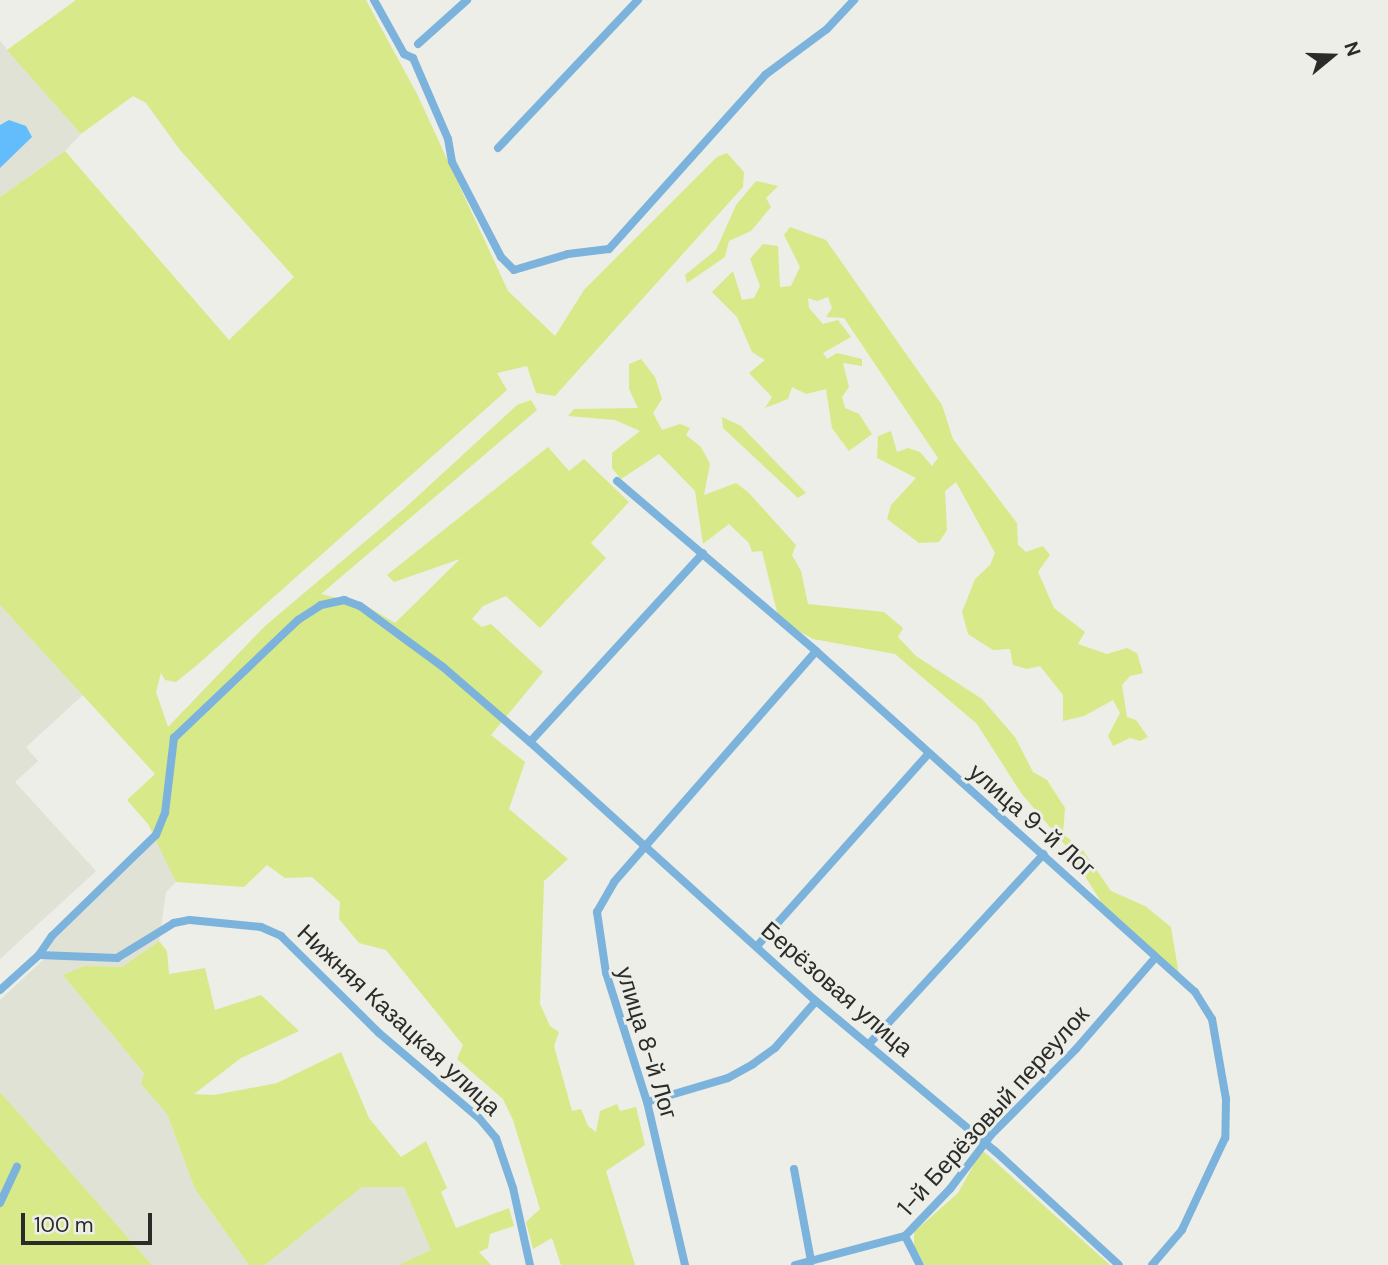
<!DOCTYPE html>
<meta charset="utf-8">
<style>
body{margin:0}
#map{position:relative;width:1388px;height:1265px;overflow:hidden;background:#eceee7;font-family:"DM Sans",sans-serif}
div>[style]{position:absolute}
.built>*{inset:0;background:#dfe2d4}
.green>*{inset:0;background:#d8e989}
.water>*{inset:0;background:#63bcfc}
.street>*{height:8px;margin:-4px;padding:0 4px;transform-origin:4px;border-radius:4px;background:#7cb3dd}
span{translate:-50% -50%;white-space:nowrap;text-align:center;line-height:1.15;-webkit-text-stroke:6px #eceee7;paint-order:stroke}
.street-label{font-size:24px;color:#2b2c29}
.north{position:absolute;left:1297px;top:21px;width:70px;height:70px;-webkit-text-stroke:5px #eceee7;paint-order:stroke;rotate:71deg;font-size:19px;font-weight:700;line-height:28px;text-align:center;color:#2b2c29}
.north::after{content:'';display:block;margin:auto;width:24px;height:32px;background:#2b2c29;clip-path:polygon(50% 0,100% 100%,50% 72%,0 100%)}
.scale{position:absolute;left:21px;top:1213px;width:131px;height:32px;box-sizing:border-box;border:4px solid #2b2c29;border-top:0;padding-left:9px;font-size:21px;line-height:24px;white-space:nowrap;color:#2b2c29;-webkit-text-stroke:5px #eceee7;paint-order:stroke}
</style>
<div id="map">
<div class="built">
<div style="clip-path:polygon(0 41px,81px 134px,65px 151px,0 197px)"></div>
<div style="clip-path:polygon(0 605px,83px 695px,26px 747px,38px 761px,15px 782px,96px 871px,0 959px)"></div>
<div style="clip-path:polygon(157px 839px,176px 882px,166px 892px,159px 941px,122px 967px,84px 966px,63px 975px,144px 1073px,141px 1084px,167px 1114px,195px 1189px,249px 1265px,152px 1265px,0 1092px,0 1000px,44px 959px,53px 941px)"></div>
<div style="clip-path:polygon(362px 1187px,404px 1187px,431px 1250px,398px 1265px,265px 1265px)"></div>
</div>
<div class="green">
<div style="clip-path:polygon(76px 0,366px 0,417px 94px,508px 291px,555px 336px,584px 290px,717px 157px,727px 153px,744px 172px,743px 187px,555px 396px,536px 393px,527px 366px,497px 373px,507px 390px,196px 666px,176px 682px,165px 680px,161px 673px,156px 692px,168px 727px,265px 626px,406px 507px,517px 405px,531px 400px,537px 410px,321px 594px,365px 605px,395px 623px,460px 559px,394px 582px,387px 575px,548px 447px,569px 471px,584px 459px,629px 502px,591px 543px,606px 558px,540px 628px,506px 596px,483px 606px,472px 619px,482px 627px,491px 624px,543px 672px,491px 735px,525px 762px,509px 809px,568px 859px,544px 881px,540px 1004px,550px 1026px,559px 1032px,554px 1046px,572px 1111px,581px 1109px,588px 1126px,596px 1132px,600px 1111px,617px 1104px,620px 1111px,636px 1107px,645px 1145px,606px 1171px,635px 1265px,561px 1265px,552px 1238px,533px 1249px,526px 1222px,540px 1209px,513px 1120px,503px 1099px,457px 1059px,463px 1045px,386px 950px,359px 943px,339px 919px,340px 902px,312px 877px,285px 878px,267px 865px,244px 887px,176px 882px,148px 824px,127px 800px,155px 774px,0 605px,0 197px,65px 151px,229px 340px,294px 277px,180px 150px,146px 103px,133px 96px,81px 134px,7px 50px)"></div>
<div style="clip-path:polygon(756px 181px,778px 186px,766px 198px,771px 207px,751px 231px,729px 241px,725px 257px,687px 283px,685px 275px,716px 250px,736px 205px)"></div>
<div style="clip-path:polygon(790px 227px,826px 240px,942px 405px,953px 439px,1017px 523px,1018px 545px,1026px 552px,1043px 546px,1050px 555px,1038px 572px,1054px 608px,1085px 632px,1078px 644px,1107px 654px,1127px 648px,1137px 653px,1143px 673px,1130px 676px,1122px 685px,1127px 717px,1136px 720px,1148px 737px,1140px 741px,1130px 738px,1113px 746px,1108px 736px,1120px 713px,1113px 700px,1084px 716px,1063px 721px,1063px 695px,1040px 666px,1027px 669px,1013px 665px,1010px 649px,993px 650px,968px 634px,962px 612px,975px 579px,990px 565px,995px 553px,956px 482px,945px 491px,947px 530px,939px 542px,919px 543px,887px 519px,891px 505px,916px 478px,877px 458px,878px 436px,891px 431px,897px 452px,908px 448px,920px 452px,932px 466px,938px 458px,844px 318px,826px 317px,832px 308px,828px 297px,817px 301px,808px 298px,809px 308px,823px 324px,838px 320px,851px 337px,823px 353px,827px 359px,837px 353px,862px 359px,862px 366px,843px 363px,849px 387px,842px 397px,845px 408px,859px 414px,872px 434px,849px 451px,832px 428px,826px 389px,806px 394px,792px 387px,788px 399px,765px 408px,772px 397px,749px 373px,765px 360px,752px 352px,737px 317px,712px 292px,733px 271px,742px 300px,754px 298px,760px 286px,750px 259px,763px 244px,778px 246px,780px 287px,791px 286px,800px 267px,784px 235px)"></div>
<div style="clip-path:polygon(641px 359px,655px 377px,662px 399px,653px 413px,662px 430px,680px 424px,690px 428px,686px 435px,701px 447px,710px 464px,704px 495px,736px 483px,748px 492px,796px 545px,792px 555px,801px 571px,808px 604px,884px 612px,903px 628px,898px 637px,916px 656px,982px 699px,1015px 737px,1033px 772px,1047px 780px,1065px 808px,1063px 834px,1082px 849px,1111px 891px,1145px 906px,1171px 927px,1179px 975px,1103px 905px,1066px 846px,1021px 793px,977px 724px,895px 654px,813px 639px,779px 620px,762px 551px,752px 552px,749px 543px,729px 524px,703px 544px,695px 491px,659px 454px,621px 479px,612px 468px,612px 453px,640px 431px,615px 420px,568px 416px,574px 409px,638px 408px,629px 389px,629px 364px)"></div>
<div style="clip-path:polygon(722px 417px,741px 426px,806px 493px,798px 498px,723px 428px)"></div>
<div style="clip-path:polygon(159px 941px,167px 951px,169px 974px,205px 968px,215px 1010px,261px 995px,299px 1031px,241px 1058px,194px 1094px,214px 1095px,277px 1083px,341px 1052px,369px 1118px,401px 1157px,426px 1141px,447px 1188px,441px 1192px,456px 1228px,509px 1208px,514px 1226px,490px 1234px,488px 1248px,479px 1252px,491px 1265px,398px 1265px,431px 1250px,404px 1187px,362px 1187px,265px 1265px,249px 1265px,195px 1189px,167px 1114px,141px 1084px,144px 1073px,63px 975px,84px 966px,122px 967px)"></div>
<div style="clip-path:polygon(0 1092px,67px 1168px,152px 1265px,0 1265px)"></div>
<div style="clip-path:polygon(982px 1150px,1110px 1265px,925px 1265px,914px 1246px,914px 1232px,958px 1193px)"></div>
</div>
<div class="water">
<div style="clip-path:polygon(9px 120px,26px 126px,32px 137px,0 168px,0 125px)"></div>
</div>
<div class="street">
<div style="left:374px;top:0;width:62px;rotate:60.9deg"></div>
<div style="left:404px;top:54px;width:10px;rotate:24deg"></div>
<div style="left:413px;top:58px;width:88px;rotate:66.6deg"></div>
<div style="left:448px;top:139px;width:23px;rotate:80deg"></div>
<div style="left:452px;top:162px;width:107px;rotate:62.7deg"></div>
<div style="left:501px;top:257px;width:18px;rotate:45deg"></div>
<div style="left:514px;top:270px;width:56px;rotate:-16.5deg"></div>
<div style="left:568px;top:254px;width:41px;rotate:-7deg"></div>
<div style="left:609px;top:249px;width:234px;rotate:-48.1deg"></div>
<div style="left:765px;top:75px;width:77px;rotate:-36.6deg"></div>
<div style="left:827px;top:29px;width:40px;rotate:-47deg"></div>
<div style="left:418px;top:44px;width:66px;rotate:-41.9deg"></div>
<div style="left:498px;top:148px;width:204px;rotate:-46.6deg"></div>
<div style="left:617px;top:481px;width:262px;rotate:40.5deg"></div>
<div style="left:816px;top:651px;width:510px;rotate:41.98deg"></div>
<div style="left:1195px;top:992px;width:32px;rotate:58deg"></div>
<div style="left:1212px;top:1019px;width:81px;rotate:80.1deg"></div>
<div style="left:1226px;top:1099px;width:39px;rotate:91deg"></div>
<div style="left:1225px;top:1138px;width:102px;rotate:115.1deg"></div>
<div style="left:1182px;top:1230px;width:46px;rotate:130.6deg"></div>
<div style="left:530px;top:742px;width:256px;rotate:-47.5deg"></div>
<div style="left:758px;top:945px;width:256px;rotate:-48.3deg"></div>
<div style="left:39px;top:955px;width:23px;rotate:-56deg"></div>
<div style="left:52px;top:936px;width:145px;rotate:-44.2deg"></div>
<div style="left:156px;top:835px;width:24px;rotate:-68deg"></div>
<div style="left:165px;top:813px;width:76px;rotate:-83.2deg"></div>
<div style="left:174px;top:738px;width:171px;rotate:-43.6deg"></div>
<div style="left:298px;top:620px;width:27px;rotate:-33deg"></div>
<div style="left:321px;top:605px;width:24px;rotate:-12deg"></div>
<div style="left:344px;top:600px;width:17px;rotate:21deg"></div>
<div style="left:360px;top:606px;width:103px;rotate:36.3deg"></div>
<div style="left:443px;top:667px;width:115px;rotate:40.8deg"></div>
<div style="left:530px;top:742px;width:386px;rotate:42.2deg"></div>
<div style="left:816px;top:1001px;width:234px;rotate:40deg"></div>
<div style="left:995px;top:1151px;width:168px;rotate:42.6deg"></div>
<div style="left:0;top:990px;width:52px;rotate:-41.9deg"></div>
<div style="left:39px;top:955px;width:78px;rotate:2.2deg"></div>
<div style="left:117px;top:958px;width:67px;rotate:-31.6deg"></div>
<div style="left:174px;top:923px;width:16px;rotate:-11deg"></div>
<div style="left:190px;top:920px;width:71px;rotate:5.6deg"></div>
<div style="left:261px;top:927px;width:22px;rotate:24deg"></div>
<div style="left:281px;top:936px;width:138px;rotate:44.7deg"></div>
<div style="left:379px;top:1033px;width:131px;rotate:40.4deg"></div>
<div style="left:479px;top:1118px;width:26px;rotate:50deg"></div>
<div style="left:496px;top:1138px;width:53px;rotate:71.2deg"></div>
<div style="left:513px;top:1188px;width:79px;rotate:77.6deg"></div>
<div style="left:869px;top:1044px;width:258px;rotate:-47.4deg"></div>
<div style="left:647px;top:1102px;width:84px;rotate:-16.5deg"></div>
<div style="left:728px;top:1078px;width:29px;rotate:-29deg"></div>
<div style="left:753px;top:1064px;width:27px;rotate:-36deg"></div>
<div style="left:775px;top:1048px;width:62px;rotate:-48.9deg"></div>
<div style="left:794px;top:1169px;width:94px;rotate:79.5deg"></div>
<div style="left:0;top:1203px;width:40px;rotate:-65deg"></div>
<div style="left:905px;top:1236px;width:33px;rotate:63deg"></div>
<div style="left:685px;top:1265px;width:167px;rotate:-103.1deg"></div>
<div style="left:647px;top:1102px;width:135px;rotate:-107.6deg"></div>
<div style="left:606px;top:973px;width:62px;rotate:-98.4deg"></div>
<div style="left:597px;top:912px;width:34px;rotate:-60deg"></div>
<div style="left:614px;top:882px;width:307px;rotate:-48.8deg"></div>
<div style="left:795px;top:1265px;width:114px;rotate:-14.8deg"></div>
<div style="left:905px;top:1236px;width:65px;rotate:-46.2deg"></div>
<div style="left:950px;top:1189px;width:68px;rotate:-52.8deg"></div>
<div style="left:991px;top:1135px;width:121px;rotate:-45.3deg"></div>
<div style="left:1076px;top:1049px;width:121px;rotate:-49deg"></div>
</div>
<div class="street-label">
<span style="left:1032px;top:820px;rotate:41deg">улица 9-й Лог</span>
<span style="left:837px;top:989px;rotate:41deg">Берёзовая улица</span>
<span style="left:399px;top:1020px;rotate:43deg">Нижняя Казацкая улица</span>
<span style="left:647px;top:1043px;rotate:73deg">улица 8-й Лог</span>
<span style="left:993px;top:1111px;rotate:-48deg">1-й Берёзовый переулок</span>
</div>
<div class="north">N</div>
<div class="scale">100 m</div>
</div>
